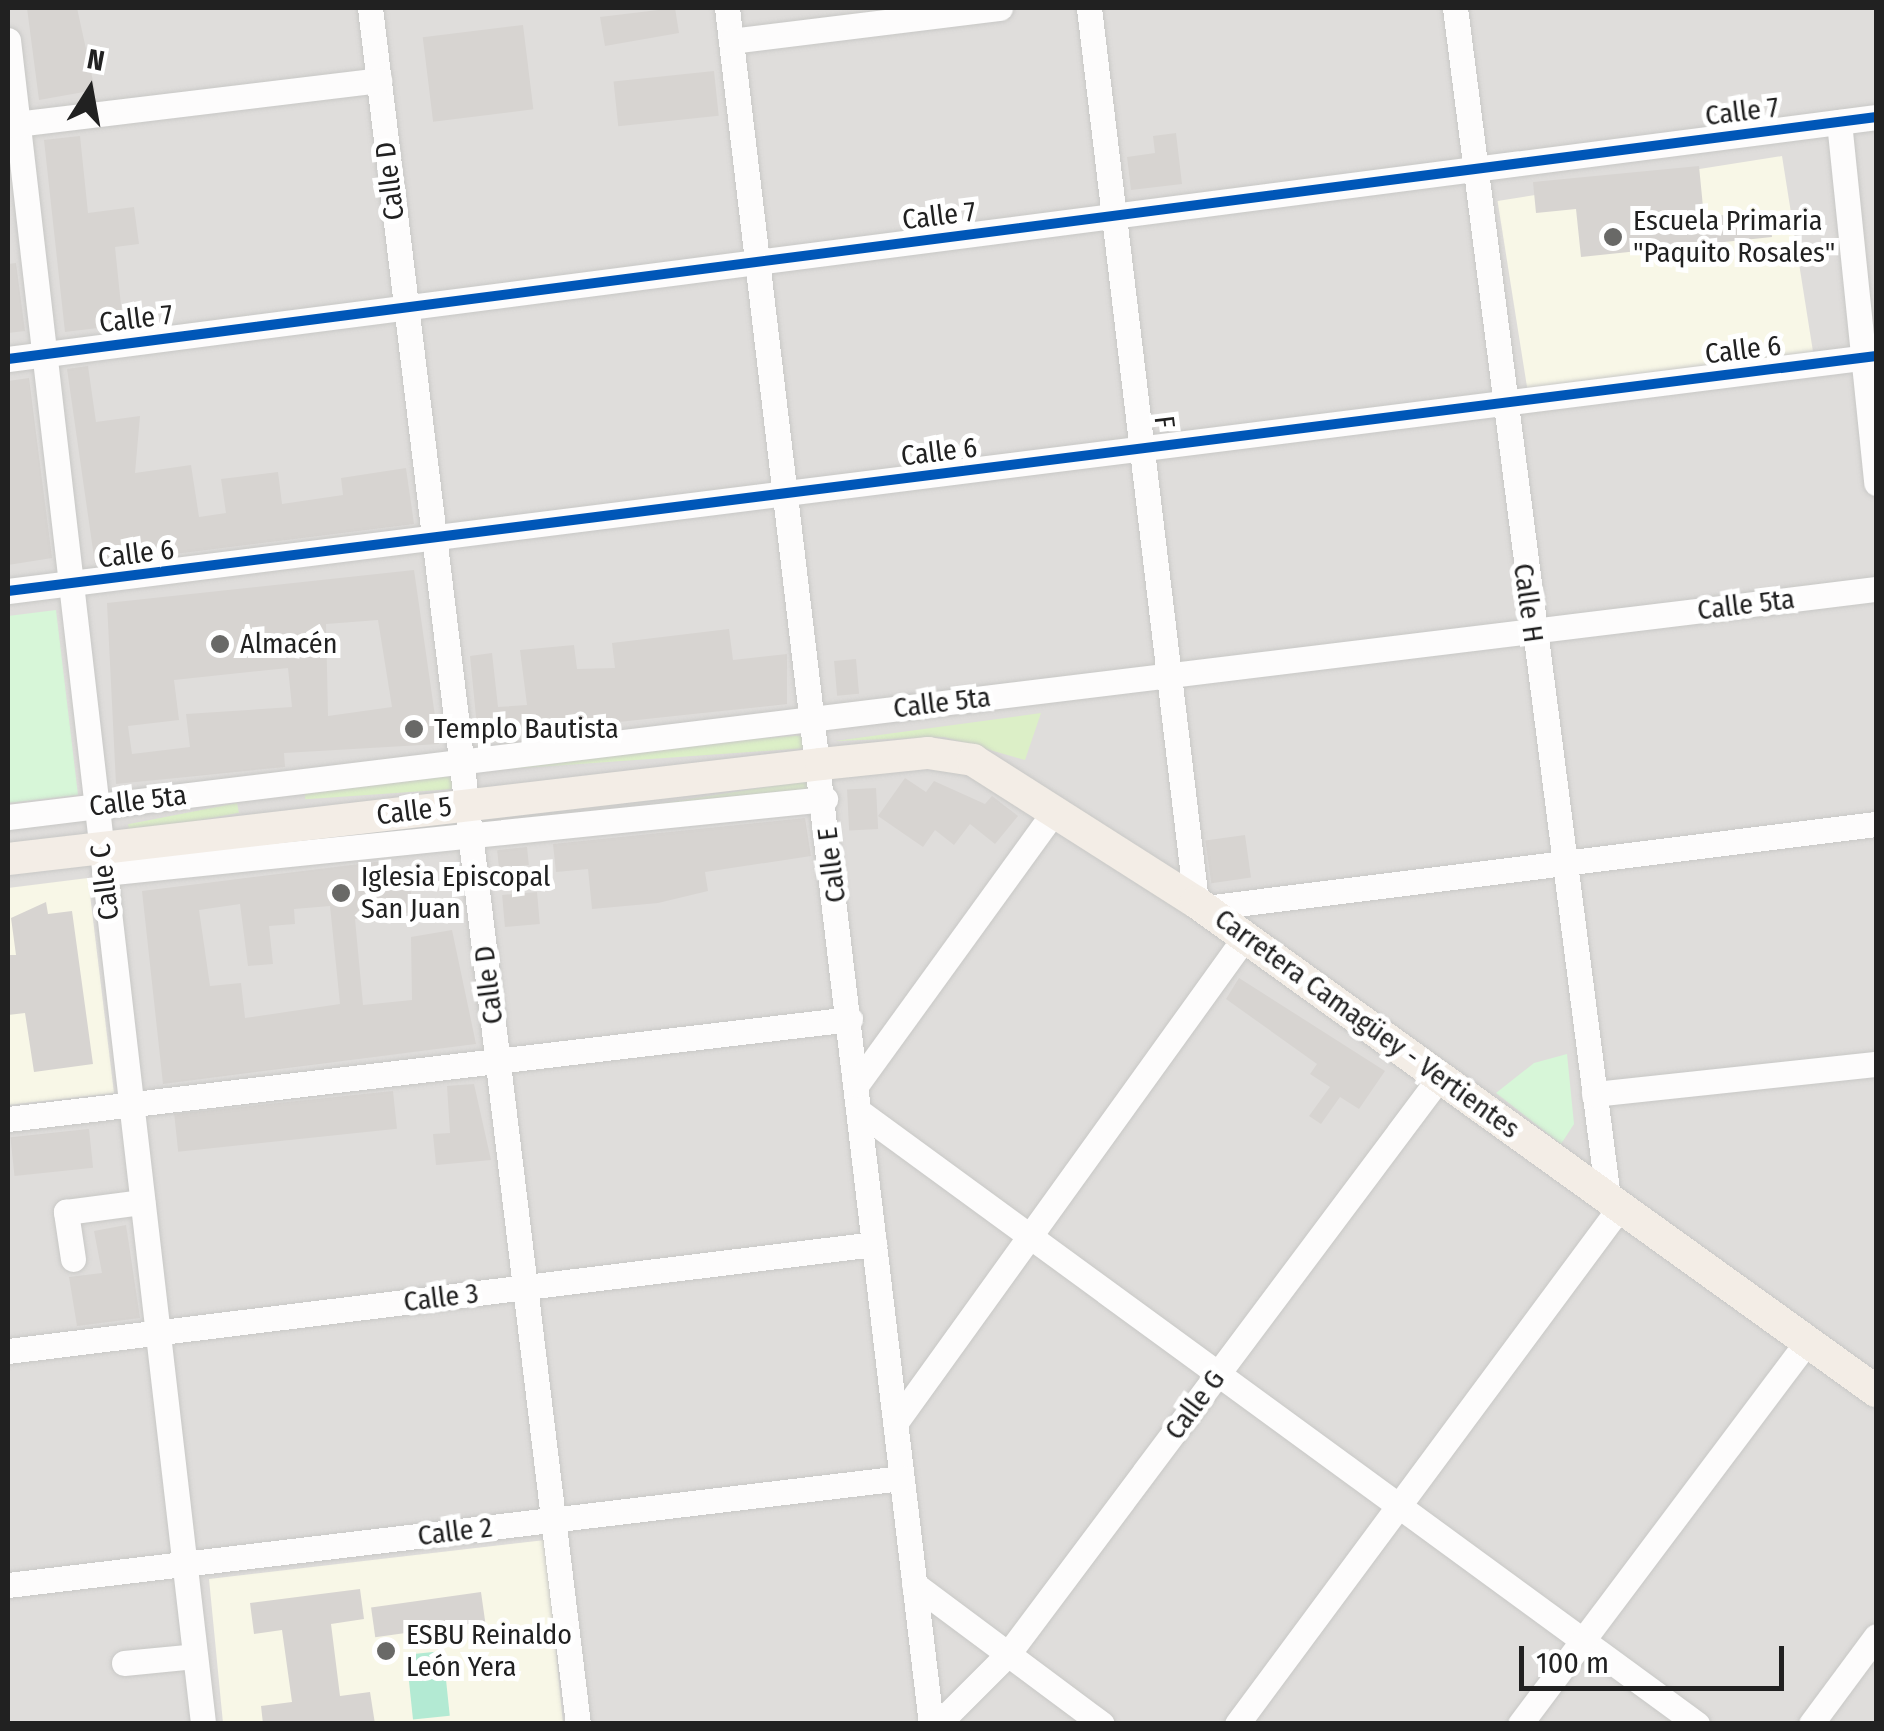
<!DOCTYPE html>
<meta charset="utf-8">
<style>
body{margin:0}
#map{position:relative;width:1884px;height:1731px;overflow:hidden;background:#f0eeea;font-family:"Fira Sans Condensed",sans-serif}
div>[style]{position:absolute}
.residential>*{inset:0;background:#dfdddb;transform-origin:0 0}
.education>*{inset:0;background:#f8f7e7;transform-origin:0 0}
.grass>*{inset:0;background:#dcefc7;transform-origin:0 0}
.park>*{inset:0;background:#d7f6d8}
.pitch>*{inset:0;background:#b3ead3;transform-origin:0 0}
.building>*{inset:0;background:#d7d4d1;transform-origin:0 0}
.roads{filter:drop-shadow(0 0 2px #c8c8c6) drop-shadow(0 0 2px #c8c8c6)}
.minor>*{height:25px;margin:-12.5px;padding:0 12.5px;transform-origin:12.5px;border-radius:12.5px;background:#fdfcfc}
.major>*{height:32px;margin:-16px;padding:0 16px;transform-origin:16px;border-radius:16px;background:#f3ede6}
.cycleway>*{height:10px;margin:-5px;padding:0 5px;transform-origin:5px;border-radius:5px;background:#0057b8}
.dots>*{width:28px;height:28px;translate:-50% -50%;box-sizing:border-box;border:5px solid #fff;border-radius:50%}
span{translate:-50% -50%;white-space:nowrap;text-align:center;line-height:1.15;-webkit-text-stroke:10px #fff;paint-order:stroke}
.street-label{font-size:28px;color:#212121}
.poi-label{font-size:28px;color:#212121}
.left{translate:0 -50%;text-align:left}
.frame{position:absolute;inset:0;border:10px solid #212121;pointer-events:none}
.north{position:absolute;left:40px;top:40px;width:100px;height:100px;-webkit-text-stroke:8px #fff;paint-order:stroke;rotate:11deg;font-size:28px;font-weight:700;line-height:40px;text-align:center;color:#212121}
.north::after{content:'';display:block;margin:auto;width:35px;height:45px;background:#212121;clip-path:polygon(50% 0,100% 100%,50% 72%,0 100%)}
.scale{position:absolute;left:1519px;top:1646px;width:265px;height:45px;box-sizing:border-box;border:5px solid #212121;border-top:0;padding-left:12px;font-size:30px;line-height:35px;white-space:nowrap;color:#212121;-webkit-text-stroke:8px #fff;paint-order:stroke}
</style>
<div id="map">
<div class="residential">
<div style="left:8px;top:8px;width:1868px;height:1715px"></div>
</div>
<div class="education">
<div style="left:1782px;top:156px;width:201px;height:288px;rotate:81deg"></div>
<div style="clip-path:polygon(88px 878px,114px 1093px,8px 1105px,8px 888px)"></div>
<div style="clip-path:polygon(545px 1540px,563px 1723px,223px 1723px,209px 1579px)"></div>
</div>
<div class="grass">
<div style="clip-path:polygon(1041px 713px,1025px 760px,944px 737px,835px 741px)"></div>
<div style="left:807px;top:735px;width:13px;height:331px;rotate:86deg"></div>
<div style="left:453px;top:776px;width:13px;height:149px;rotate:86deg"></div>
<div style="left:809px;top:780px;width:13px;height:330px;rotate:81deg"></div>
<div style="left:237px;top:803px;width:10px;height:111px;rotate:79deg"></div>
</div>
<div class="park">
<div style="clip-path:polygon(56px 610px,78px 795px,8px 803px,8px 616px)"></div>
<div style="clip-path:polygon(1567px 1054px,1574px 1124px,1561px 1144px,1496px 1093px,1534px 1063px)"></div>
</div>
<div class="pitch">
<div style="left:443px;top:1651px;width:65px;height:37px;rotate:84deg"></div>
</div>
<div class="building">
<div style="clip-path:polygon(27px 8px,77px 8px,95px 90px,39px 100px)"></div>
<div style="clip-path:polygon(675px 8px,679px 33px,605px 46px,600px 17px)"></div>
<div style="left:523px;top:25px;width:85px;height:101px;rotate:83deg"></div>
<div style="left:714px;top:71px;width:45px;height:101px;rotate:84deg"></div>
<div style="clip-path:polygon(1176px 133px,1182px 184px,1131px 190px,1127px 157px,1155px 153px,1153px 136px)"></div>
<div style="clip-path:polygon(80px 136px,88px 213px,134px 207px,139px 244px,115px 247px,123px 325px,65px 332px,44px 140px)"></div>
<div style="clip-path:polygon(1699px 166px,1704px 217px,1769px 211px,1772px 237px,1581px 257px,1576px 209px,1536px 213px,1533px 182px)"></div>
<div style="clip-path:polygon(16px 263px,25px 331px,8px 333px,8px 264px)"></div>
<div style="clip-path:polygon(88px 366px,96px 422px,140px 416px,135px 473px,191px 465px,199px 517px,226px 513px,221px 479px,278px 472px,282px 504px,343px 495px,341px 478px,406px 468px,414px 524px,95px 564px,67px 369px)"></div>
<div style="clip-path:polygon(29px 378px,52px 558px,8px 565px,8px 381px)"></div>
<div style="clip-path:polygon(evenodd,414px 570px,439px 744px,284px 753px,285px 767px,116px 784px,107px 603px,414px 570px,378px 620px,392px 707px,328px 716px,326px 624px,378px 620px,414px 570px,288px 668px,292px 707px,186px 714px,190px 747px,132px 754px,128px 726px,179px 720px,174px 680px,288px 668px)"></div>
<div style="clip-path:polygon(729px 629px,733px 660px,787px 654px,787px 704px,478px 737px,470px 656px,492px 653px,498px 707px,527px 705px,520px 650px,574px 645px,577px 669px,615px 668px,612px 643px)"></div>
<div style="left:856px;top:659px;width:35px;height:22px;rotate:85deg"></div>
<div style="clip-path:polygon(905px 778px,926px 792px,934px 781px,985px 804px,992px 796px,1018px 816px,995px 844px,970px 824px,954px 845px,935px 830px,923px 847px,878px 816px)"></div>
<div style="left:876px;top:788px;width:41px;height:29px;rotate:87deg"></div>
<div style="clip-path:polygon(805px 818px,811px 856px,705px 872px,708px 891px,658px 903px,592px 909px,588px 869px,556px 872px,553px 844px)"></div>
<div style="left:1245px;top:835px;width:43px;height:40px;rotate:82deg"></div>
<div style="left:527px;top:847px;width:18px;height:30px;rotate:84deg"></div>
<div style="clip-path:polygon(evenodd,384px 861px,387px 887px,410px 884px,413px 912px,355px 919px,363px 1005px,412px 1000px,411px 937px,452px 930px,476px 1044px,163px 1084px,142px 891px,384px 861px,240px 904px,248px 966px,273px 964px,269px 926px,295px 924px,294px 909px,330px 906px,340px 1004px,245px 1018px,241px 983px,210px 986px,199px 910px,240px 904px)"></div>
<div style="left:537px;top:892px;width:32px;height:35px;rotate:85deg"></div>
<div style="clip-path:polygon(46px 902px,48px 914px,72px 911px,93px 1064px,34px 1072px,25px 1013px,8px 1015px,8px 955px,16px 955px,11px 918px)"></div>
<div style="clip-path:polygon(1239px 978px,1385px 1071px,1359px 1109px,1340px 1097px,1321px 1124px,1309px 1116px,1330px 1087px,1310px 1074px,1317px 1064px,1226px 999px)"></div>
<div style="clip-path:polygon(474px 1084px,491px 1160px,436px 1165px,433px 1134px,450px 1133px,447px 1086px)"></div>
<div style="left:393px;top:1091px;width:38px;height:220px;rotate:84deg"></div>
<div style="left:89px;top:1129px;width:39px;height:79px;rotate:84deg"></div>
<div style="clip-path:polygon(126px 1225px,140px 1318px,77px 1326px,69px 1277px,102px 1273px,94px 1231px)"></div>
<div style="clip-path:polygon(360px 1589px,364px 1619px,331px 1624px,340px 1696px,370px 1692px,375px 1724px,263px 1724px,261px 1706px,292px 1702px,282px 1630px,254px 1634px,250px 1603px)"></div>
<div style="left:481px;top:1592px;width:30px;height:111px;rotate:82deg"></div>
</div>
<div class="roads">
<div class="minor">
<div style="left:370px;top:8px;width:1729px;rotate:83.09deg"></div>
<div style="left:727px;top:8px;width:1728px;rotate:83.22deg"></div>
<div style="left:1089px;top:8px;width:900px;rotate:83.17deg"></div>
<div style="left:1455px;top:8px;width:1200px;rotate:82.67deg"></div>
<div style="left:8px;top:40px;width:1695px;rotate:83.39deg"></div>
<div style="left:731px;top:41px;width:271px;rotate:-7deg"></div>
<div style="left:1839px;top:122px;width:363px;rotate:84.1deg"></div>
<div style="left:8px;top:125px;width:374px;rotate:-6.9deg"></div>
<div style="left:8px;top:359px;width:1884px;rotate:-7.38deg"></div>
<div style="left:8px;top:591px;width:1883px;rotate:-7.17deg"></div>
<div style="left:8px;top:817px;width:1882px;rotate:-6.96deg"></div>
<div style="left:104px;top:873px;width:725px;rotate:-5.86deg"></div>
<div style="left:1205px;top:908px;width:676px;rotate:-7.14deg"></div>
<div style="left:857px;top:1084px;width:339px;rotate:-54.1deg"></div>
<div style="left:1594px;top:1094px;width:284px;rotate:-6.1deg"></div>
<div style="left:860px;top:1112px;width:1037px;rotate:36.17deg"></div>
<div style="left:8px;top:1119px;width:848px;rotate:-6.77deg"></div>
<div style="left:73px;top:1259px;width:48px;rotate:-98.5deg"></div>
<div style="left:66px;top:1212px;width:77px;rotate:-7.5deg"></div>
<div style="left:8px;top:1351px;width:873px;rotate:-7.04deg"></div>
<div style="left:896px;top:1422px;width:598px;rotate:-54.26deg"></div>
<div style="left:914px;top:1584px;width:234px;rotate:36.7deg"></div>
<div style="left:8px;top:1585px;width:900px;rotate:-6.83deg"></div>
<div style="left:124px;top:1663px;width:71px;rotate:-5.6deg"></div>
<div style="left:938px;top:1724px;width:99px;rotate:-45deg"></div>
<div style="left:1008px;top:1654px;width:721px;rotate:-53.18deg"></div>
<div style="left:1237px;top:1724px;width:643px;rotate:-53.47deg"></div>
<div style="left:1520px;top:1724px;width:478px;rotate:-53.1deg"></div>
<div style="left:1811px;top:1724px;width:109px;rotate:-53.5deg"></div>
</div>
<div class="major">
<div style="left:8px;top:859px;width:819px;rotate:-6.66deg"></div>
<div style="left:821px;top:764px;width:108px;rotate:-5.9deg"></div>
<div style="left:928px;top:753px;width:46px;rotate:8.8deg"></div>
<div style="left:973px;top:760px;width:264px;rotate:32.5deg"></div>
<div style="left:1196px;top:902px;width:838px;rotate:35.72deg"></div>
</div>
</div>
<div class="cycleway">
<div style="left:8px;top:359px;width:1884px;rotate:-7.38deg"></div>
<div style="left:8px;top:591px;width:1883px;rotate:-7.17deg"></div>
</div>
<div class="dots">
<div style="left:1613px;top:237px;background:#696967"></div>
<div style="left:220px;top:644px;background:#696967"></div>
<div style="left:414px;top:729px;background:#696967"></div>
<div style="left:341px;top:893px;background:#696967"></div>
<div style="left:386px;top:1651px;background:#696967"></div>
</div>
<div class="street-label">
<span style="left:1742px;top:112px;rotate:-7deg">Calle 7</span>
<span style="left:390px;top:181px;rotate:-97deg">Calle D</span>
<span style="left:939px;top:216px;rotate:-7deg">Calle 7</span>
<span style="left:136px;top:319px;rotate:-7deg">Calle 7</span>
<span style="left:1743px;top:350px;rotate:-7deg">Calle 6</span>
<span style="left:1164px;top:422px;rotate:83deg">F</span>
<span style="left:939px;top:452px;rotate:-7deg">Calle 6</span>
<span style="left:136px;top:554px;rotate:-7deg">Calle 6</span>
<span style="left:1528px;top:603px;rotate:82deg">Calle H</span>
<span style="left:1746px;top:605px;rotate:-7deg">Calle 5ta</span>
<span style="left:942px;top:703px;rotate:-7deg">Calle 5ta</span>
<span style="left:138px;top:801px;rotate:-7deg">Calle 5ta</span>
<span style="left:414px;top:811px;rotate:-7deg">Calle 5</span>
<span style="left:832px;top:865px;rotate:-97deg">Calle E</span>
<span style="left:105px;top:882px;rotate:-97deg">Calle C</span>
<span style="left:489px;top:985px;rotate:-97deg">Calle D</span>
<span style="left:1367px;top:1024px;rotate:36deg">Carretera Camagüey - Vertientes</span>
<span style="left:441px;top:1298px;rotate:-7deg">Calle 3</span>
<span style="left:1195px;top:1405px;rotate:-53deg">Calle G</span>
<span style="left:455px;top:1532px;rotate:-7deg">Calle 2</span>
</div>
<div class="poi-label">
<span class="left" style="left:1633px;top:237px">Escuela Primaria<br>"Paquito Rosales"</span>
<span class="left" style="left:240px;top:644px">Almacén</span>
<span class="left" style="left:434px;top:729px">Templo Bautista</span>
<span class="left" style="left:361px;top:893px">Iglesia Episcopal<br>San Juan</span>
<span class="left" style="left:406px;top:1651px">ESBU Reinaldo<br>León Yera</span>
</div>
<div class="frame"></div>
<div class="north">N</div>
<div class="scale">100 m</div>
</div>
